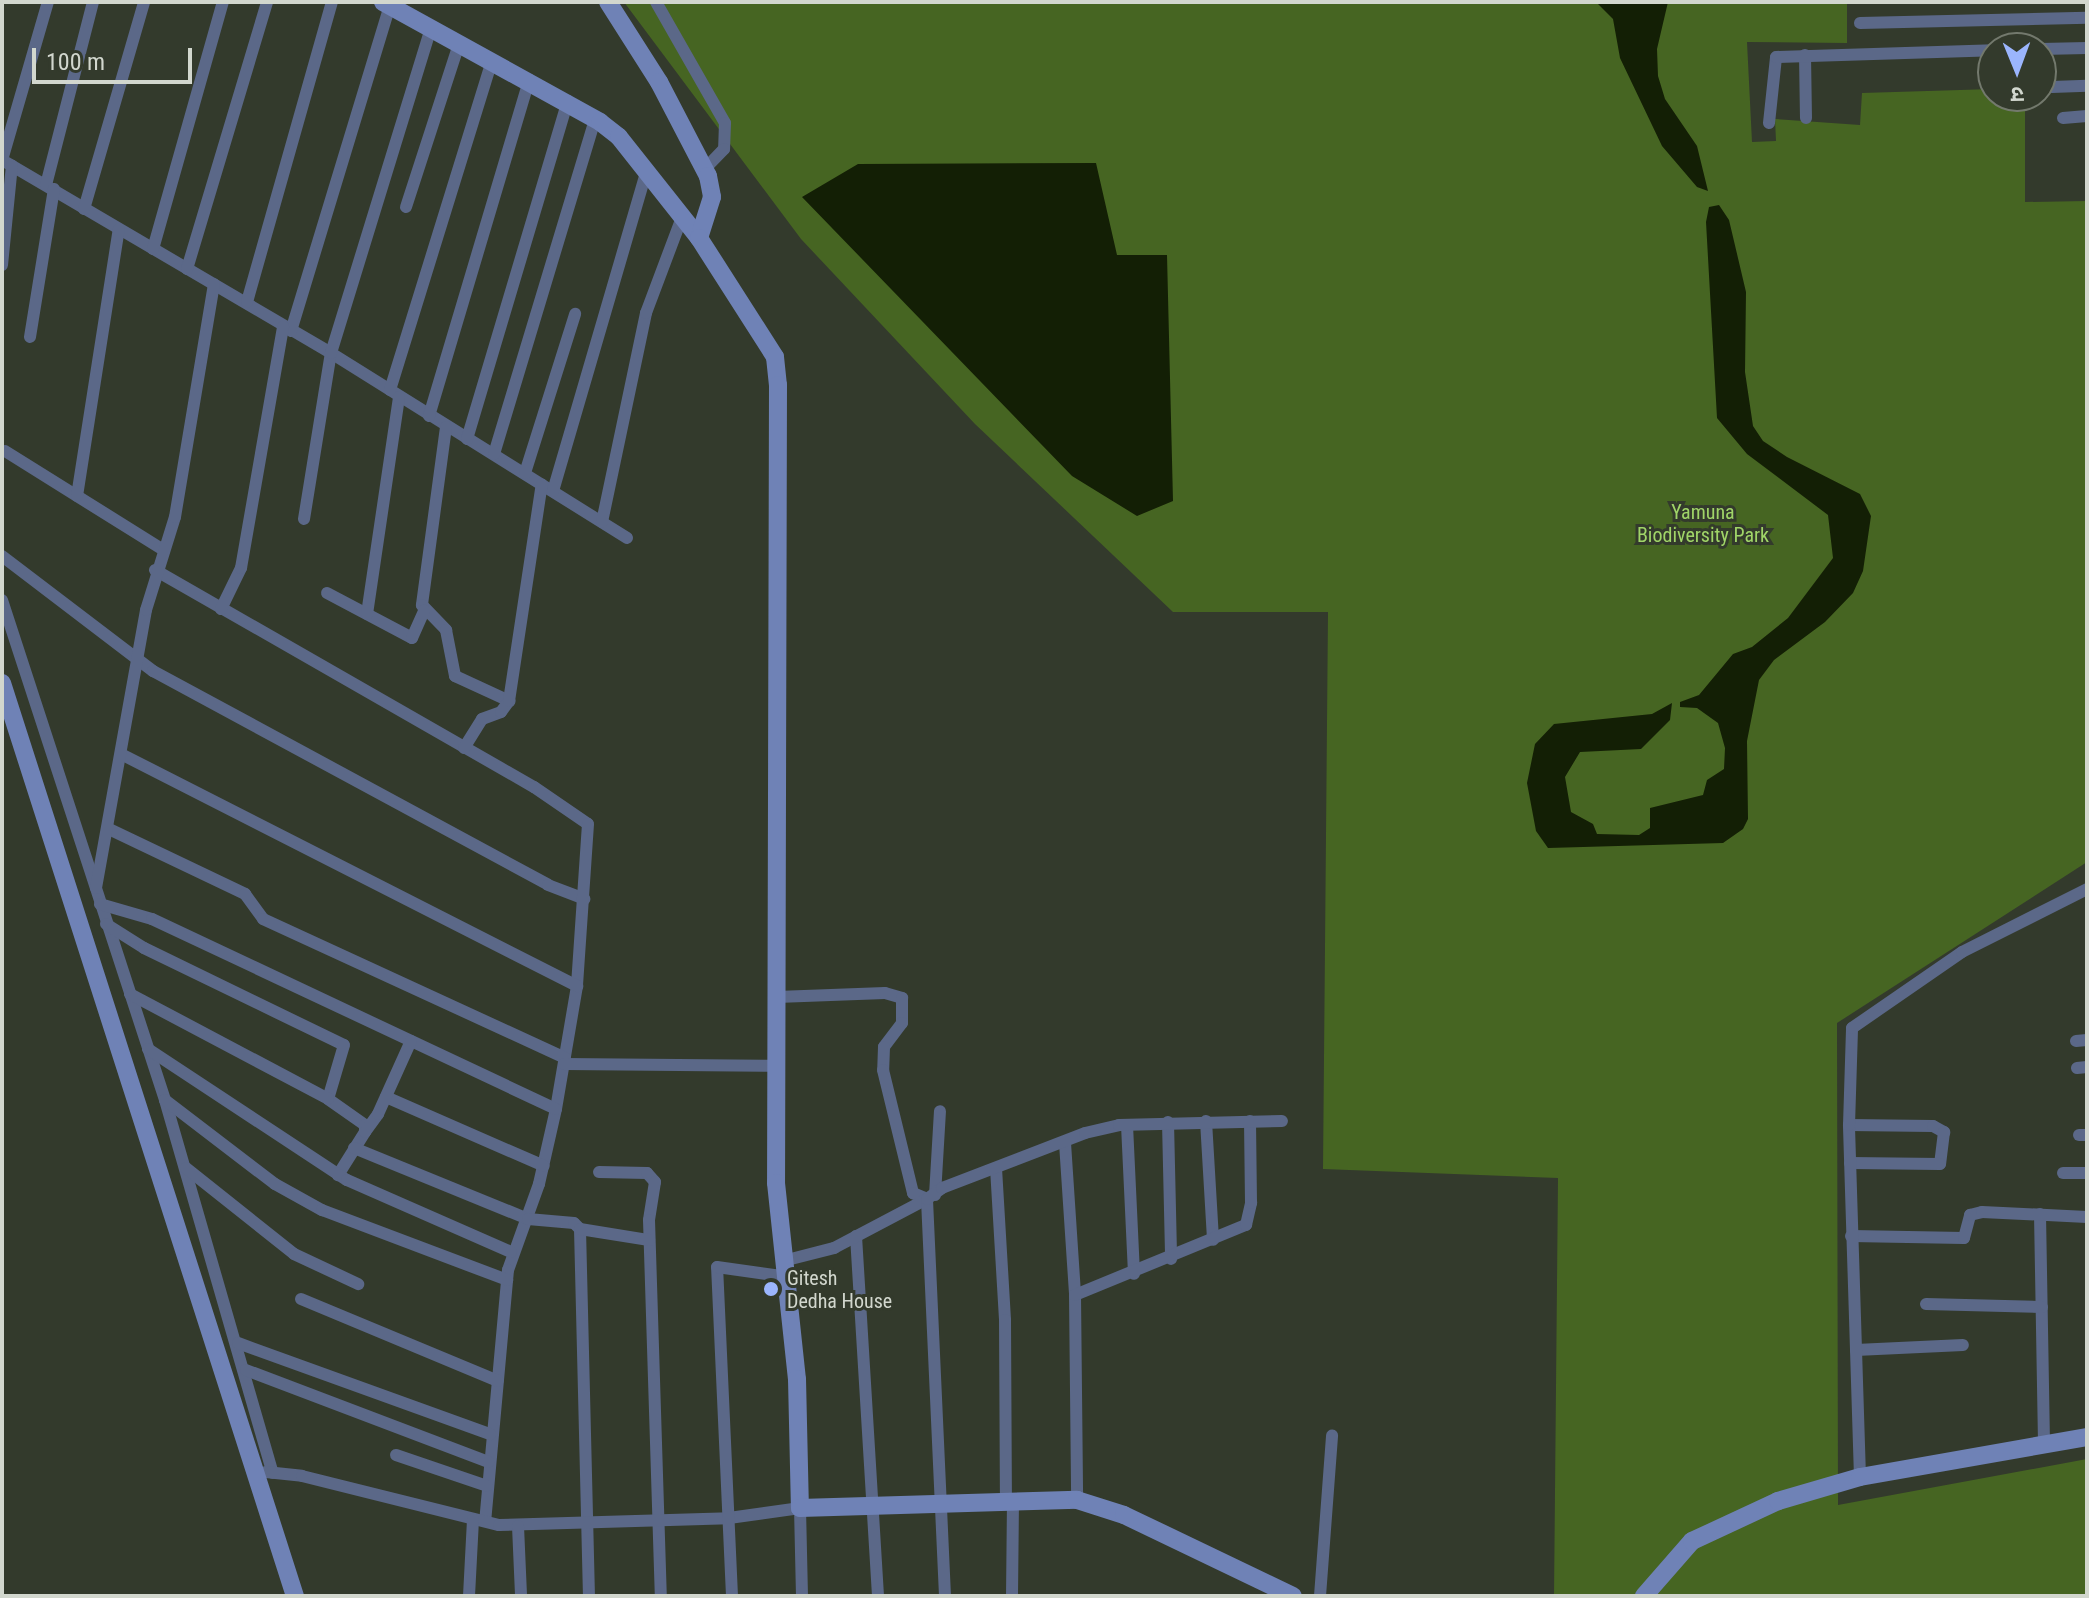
<!DOCTYPE html>
<meta charset="utf-8">
<style>
body{margin:0}
#map{position:relative;width:2089px;height:1598px;overflow:hidden;background:#333a2c;font-family:"Roboto Condensed","Noto Sans Devanagari",sans-serif}
div>[style]{position:absolute}
.green>*{inset:0;background:#466522}
.water>*{inset:0;background:#131f05}
.street>*{height:12px;margin:-6px;padding:0 6px;transform-origin:6px;border-radius:6px;background:#5b6888}
.secondary>*{height:18px;margin:-9px;padding:0 9px;transform-origin:9px;border-radius:9px;background:#6f82b6}
.dots>*{width:22px;height:22px;translate:-50% -50%;box-sizing:border-box;border:4px solid #333a2c;border-radius:50%}
span{translate:-50% -50%;white-space:nowrap;text-align:center;line-height:1.15;-webkit-text-stroke:6px #333a2c;paint-order:stroke}
.park-label{font-size:20px;color:#a0d568}
.poi-label{font-size:20px;color:#d2d7ce}
.left{translate:0 -50%;text-align:left}
.frame{position:absolute;inset:0;border:4px solid #d2d7ce;pointer-events:none}
.north{position:absolute;left:1977px;top:32px;width:80px;height:80px;box-sizing:border-box;background:#333a2c;border:2px solid #73796d;border-radius:50%;rotate:179deg;font-size:22px;font-weight:700;line-height:32px;text-align:center;color:#d2d7ce}
.north::after{content:'';display:block;margin:auto;width:28px;height:36px;background:#9bb5fd;clip-path:polygon(50% 0,100% 100%,50% 72%,0 100%)}
.scale{position:absolute;left:32px;top:48px;width:160px;height:36px;box-sizing:border-box;border:4px solid #d2d7ce;border-top:0;padding-left:10px;font-size:24px;line-height:28px;white-space:nowrap;color:#d2d7ce;-webkit-text-stroke:6px #333a2c;paint-order:stroke}
</style>
<div id="map">
<div class="green">
<div style="clip-path:polygon(624px 2px,1847px 2px,1847px 43px,1747px 42px,1752px 142px,1776px 141px,1775px 119px,1860px 125px,1862px 93px,1993px 89px,1993px 96px,2025px 96px,2025px 202px,2087px 201px,2087px 862px,1837px 1023px,1838px 1505px,2087px 1459px,2087px 1596px,1554px 1596px,1558px 1178px,1323px 1169px,1328px 612px,1173px 612px,975px 424px,801px 239px)"></div>
</div>
<div class="water">
<div style="clip-path:polygon(1596px 2px,1668px 2px,1657px 49px,1658px 76px,1665px 99px,1697px 146px,1708px 191px,1697px 187px,1662px 146px,1620px 58px,1613px 19px)"></div>
<div style="clip-path:polygon(1096px 163px,1117px 255px,1167px 255px,1173px 501px,1137px 516px,1072px 476px,802px 197px,858px 164px)"></div>
<div style="clip-path:polygon(1719px 205px,1729px 220px,1746px 292px,1745px 372px,1753px 426px,1763px 441px,1787px 457px,1860px 494px,1871px 516px,1863px 571px,1853px 593px,1825px 622px,1774px 660px,1759px 680px,1747px 741px,1748px 819px,1743px 829px,1723px 843px,1548px 848px,1536px 831px,1527px 783px,1535px 744px,1554px 724px,1652px 714px,1672px 703px,1670px 720px,1641px 749px,1580px 752px,1565px 777px,1571px 812px,1593px 824px,1597px 834px,1639px 835px,1650px 828px,1650px 808px,1703px 795px,1707px 780px,1724px 769px,1725px 748px,1718px 723px,1697px 708px,1680px 707px,1680px 702px,1699px 695px,1733px 654px,1752px 647px,1788px 618px,1833px 558px,1828px 515px,1747px 454px,1717px 418px,1706px 222px,1709px 207px)"></div>
</div>
<div class="street">
<div style="left:656px;top:2px;width:139px;rotate:60.3deg"></div>
<div style="left:725px;top:123px;width:26px;rotate:92deg"></div>
<div style="left:724px;top:149px;width:29px;rotate:134deg"></div>
<div style="left:1860px;top:23px;width:227px;rotate:-1.3deg"></div>
<div style="left:2041px;top:49px;width:46px;rotate:-1.2deg"></div>
<div style="left:1805px;top:55px;width:63px;rotate:89.1deg"></div>
<div style="left:2052px;top:87px;width:35px;rotate:-2deg"></div>
<div style="left:2063px;top:118px;width:24px;rotate:-5deg"></div>
<div style="left:1769px;top:123px;width:66px;rotate:-83.9deg"></div>
<div style="left:1776px;top:57px;width:217px;rotate:-1.8deg"></div>
<div style="left:2px;top:160px;width:381px;rotate:30.4deg"></div>
<div style="left:331px;top:353px;width:349px;rotate:32deg"></div>
<div style="left:2px;top:160px;width:165px;rotate:-73.8deg"></div>
<div style="left:46px;top:185px;width:189px;rotate:-75.6deg"></div>
<div style="left:406px;top:207px;width:171px;rotate:-72deg"></div>
<div style="left:84px;top:209px;width:216px;rotate:-73.8deg"></div>
<div style="left:153px;top:249px;width:257px;rotate:-74.2deg"></div>
<div style="left:2px;top:265px;width:100px;rotate:-84.3deg"></div>
<div style="left:187px;top:269px;width:279px;rotate:-73.3deg"></div>
<div style="left:247px;top:302px;width:312px;rotate:-74.2deg"></div>
<div style="left:291px;top:331px;width:340px;rotate:-73.1deg"></div>
<div style="left:30px;top:337px;width:150px;rotate:-80.8deg"></div>
<div style="left:390px;top:390px;width:345px;rotate:-72.8deg"></div>
<div style="left:429px;top:416px;width:351px;rotate:-73.4deg"></div>
<div style="left:446px;top:427px;width:180px;rotate:97.7deg"></div>
<div style="left:422px;top:605px;width:35px;rotate:46deg"></div>
<div style="left:446px;top:630px;width:47px;rotate:78.9deg"></div>
<div style="left:455px;top:676px;width:60px;rotate:24.8deg"></div>
<div style="left:467px;top:439px;width:353px;rotate:-73.4deg"></div>
<div style="left:5px;top:451px;width:185px;rotate:32deg"></div>
<div style="left:494px;top:454px;width:350px;rotate:-73.2deg"></div>
<div style="left:525px;top:473px;width:167px;rotate:-72.5deg"></div>
<div style="left:553px;top:491px;width:331px;rotate:-73.7deg"></div>
<div style="left:77px;top:496px;width:270px;rotate:-81.1deg"></div>
<div style="left:304px;top:519px;width:168px;rotate:-80.8deg"></div>
<div style="left:331px;top:353px;width:341px;rotate:-72.9deg"></div>
<div style="left:602px;top:522px;width:214px;rotate:-78.1deg"></div>
<div style="left:646px;top:313px;width:99px;rotate:-69.4deg"></div>
<div style="left:2px;top:556px;width:190px;rotate:37.3deg"></div>
<div style="left:153px;top:671px;width:449px;rotate:28.4deg"></div>
<div style="left:548px;top:885px;width:39px;rotate:21deg"></div>
<div style="left:155px;top:570px;width:437px;rotate:29.8deg"></div>
<div style="left:534px;top:787px;width:65px;rotate:34.4deg"></div>
<div style="left:588px;top:824px;width:162px;rotate:93.9deg"></div>
<div style="left:577px;top:986px;width:125px;rotate:99.7deg"></div>
<div style="left:556px;top:1109px;width:77px;rotate:102.8deg"></div>
<div style="left:539px;top:1184px;width:91px;rotate:109.8deg"></div>
<div style="left:508px;top:1270px;width:252px;rotate:95.2deg"></div>
<div style="left:327px;top:593px;width:96px;rotate:27.9deg"></div>
<div style="left:412px;top:638px;width:30px;rotate:-66deg"></div>
<div style="left:2px;top:600px;width:526px;rotate:71.94deg"></div>
<div style="left:165px;top:1100px;width:388px;rotate:73.9deg"></div>
<div style="left:221px;top:609px;width:46px;rotate:-64deg"></div>
<div style="left:241px;top:568px;width:245px;rotate:-80.1deg"></div>
<div style="left:367px;top:614px;width:219px;rotate:-81.6deg"></div>
<div style="left:464px;top:748px;width:34px;rotate:-58deg"></div>
<div style="left:482px;top:719px;width:20px;rotate:-20deg"></div>
<div style="left:501px;top:712px;width:14px;rotate:-54deg"></div>
<div style="left:509px;top:701px;width:219px;rotate:-81.4deg"></div>
<div style="left:121px;top:754px;width:512px;rotate:26.97deg"></div>
<div style="left:109px;top:829px;width:151px;rotate:25.5deg"></div>
<div style="left:245px;top:894px;width:31px;rotate:54deg"></div>
<div style="left:263px;top:919px;width:332px;rotate:24.7deg"></div>
<div style="left:96px;top:888px;width:282px;rotate:-79.8deg"></div>
<div style="left:146px;top:610px;width:97px;rotate:-72.7deg"></div>
<div style="left:175px;top:517px;width:236px;rotate:-80.5deg"></div>
<div style="left:100px;top:904px;width:54px;rotate:16.1deg"></div>
<div style="left:152px;top:919px;width:446px;rotate:25.2deg"></div>
<div style="left:106px;top:924px;width:45px;rotate:32.3deg"></div>
<div style="left:144px;top:948px;width:222px;rotate:25.9deg"></div>
<div style="left:344px;top:1045px;width:56px;rotate:106.5deg"></div>
<div style="left:328px;top:1099px;width:45px;rotate:35.1deg"></div>
<div style="left:365px;top:1125px;width:7px;rotate:90deg"></div>
<div style="left:365px;top:1132px;width:51px;rotate:122.1deg"></div>
<div style="left:130px;top:994px;width:224px;rotate:27.9deg"></div>
<div style="left:777px;top:997px;width:108px;rotate:-2.1deg"></div>
<div style="left:885px;top:993px;width:18px;rotate:16deg"></div>
<div style="left:902px;top:998px;width:25px;rotate:90deg"></div>
<div style="left:902px;top:1023px;width:30px;rotate:127deg"></div>
<div style="left:884px;top:1047px;width:23px;rotate:92deg"></div>
<div style="left:883px;top:1070px;width:127px;rotate:76.3deg"></div>
<div style="left:913px;top:1193px;width:15px;rotate:23deg"></div>
<div style="left:2076px;top:1041px;width:11px;rotate:-5deg"></div>
<div style="left:148px;top:1049px;width:238px;rotate:33.4deg"></div>
<div style="left:347px;top:1180px;width:179px;rotate:23.7deg"></div>
<div style="left:564px;top:1064px;width:214px;rotate:0.5deg"></div>
<div style="left:2077px;top:1068px;width:10px;rotate:-6deg"></div>
<div style="left:386px;top:1097px;width:172px;rotate:23.6deg"></div>
<div style="left:165px;top:1100px;width:138px;rotate:37.4deg"></div>
<div style="left:275px;top:1184px;width:54px;rotate:29deg"></div>
<div style="left:322px;top:1210px;width:198px;rotate:20.7deg"></div>
<div style="left:1206px;top:1121px;width:119px;rotate:86.6deg"></div>
<div style="left:1168px;top:1122px;width:137px;rotate:88.7deg"></div>
<div style="left:1127px;top:1125px;width:149px;rotate:87.3deg"></div>
<div style="left:1849px;top:1125px;width:84px;rotate:0.7deg"></div>
<div style="left:1933px;top:1126px;width:13px;rotate:29deg"></div>
<div style="left:1944px;top:1132px;width:32px;rotate:97deg"></div>
<div style="left:1940px;top:1164px;width:90px;rotate:-179.4deg"></div>
<div style="left:365px;top:1132px;width:22px;rotate:-54deg"></div>
<div style="left:378px;top:1114px;width:80px;rotate:-65.7deg"></div>
<div style="left:2079px;top:1135px;width:8px"></div>
<div style="left:1065px;top:1143px;width:152px;rotate:86.2deg"></div>
<div style="left:1075px;top:1295px;width:205px;rotate:89.4deg"></div>
<div style="left:354px;top:1148px;width:188px;rotate:22.2deg"></div>
<div style="left:528px;top:1219px;width:46px;rotate:5deg"></div>
<div style="left:574px;top:1223px;width:8px;rotate:45deg"></div>
<div style="left:580px;top:1229px;width:367px;rotate:88.6deg"></div>
<div style="left:186px;top:1168px;width:138px;rotate:38.5deg"></div>
<div style="left:294px;top:1254px;width:71px;rotate:25.1deg"></div>
<div style="left:996px;top:1168px;width:152px;rotate:86.6deg"></div>
<div style="left:1005px;top:1320px;width:181px;rotate:89.7deg"></div>
<div style="left:599px;top:1172px;width:48px;rotate:1.2deg"></div>
<div style="left:647px;top:1173px;width:12px;rotate:48deg"></div>
<div style="left:655px;top:1182px;width:38px;rotate:99deg"></div>
<div style="left:649px;top:1220px;width:376px;rotate:88.2deg"></div>
<div style="left:2063px;top:1173px;width:24px"></div>
<div style="left:935px;top:1195px;width:84px;rotate:-86.6deg"></div>
<div style="left:2040px;top:1214px;width:231px;rotate:89deg"></div>
<div style="left:580px;top:1229px;width:70px;rotate:9.1deg"></div>
<div style="left:856px;top:1236px;width:361px;rotate:86.5deg"></div>
<div style="left:1851px;top:1236px;width:113px;rotate:1deg"></div>
<div style="left:1964px;top:1238px;width:24px;rotate:-75deg"></div>
<div style="left:1970px;top:1215px;width:12px;rotate:-14deg"></div>
<div style="left:1982px;top:1212px;width:105px;rotate:2.7deg"></div>
<div style="left:787px;top:1260px;width:49px;rotate:-14.3deg"></div>
<div style="left:834px;top:1248px;width:105px;rotate:-27.8deg"></div>
<div style="left:1075px;top:1295px;width:185px;rotate:-22.3deg"></div>
<div style="left:1246px;top:1225px;width:23px;rotate:-77deg"></div>
<div style="left:1251px;top:1203px;width:82px;rotate:-90.7deg"></div>
<div style="left:301px;top:1299px;width:213px;rotate:22.6deg"></div>
<div style="left:1926px;top:1304px;width:116px;rotate:1.5deg"></div>
<div style="left:238px;top:1343px;width:268px;rotate:19.9deg"></div>
<div style="left:1856px;top:1350px;width:107px;rotate:-2.7deg"></div>
<div style="left:246px;top:1370px;width:259px;rotate:20.8deg"></div>
<div style="left:396px;top:1455px;width:96px;rotate:18.8deg"></div>
<div style="left:266px;top:1472px;width:36px;rotate:6deg"></div>
<div style="left:302px;top:1476px;width:203px;rotate:14deg"></div>
<div style="left:499px;top:1525px;width:230px;rotate:-1.7deg"></div>
<div style="left:729px;top:1518px;width:72px;rotate:-8deg"></div>
<div style="left:800px;top:1508px;width:88px;rotate:88.7deg"></div>
<div style="left:1860px;top:1477px;width:352px;rotate:-91.8deg"></div>
<div style="left:1849px;top:1125px;width:97px;rotate:-88.2deg"></div>
<div style="left:1852px;top:1028px;width:134px;rotate:-34.6deg"></div>
<div style="left:1962px;top:952px;width:140px;rotate:-26.7deg"></div>
<div style="left:518px;top:1526px;width:70px;rotate:87.5deg"></div>
<div style="left:469px;top:1596px;width:77px;rotate:-87deg"></div>
<div style="left:732px;top:1596px;width:329px;rotate:-92.6deg"></div>
<div style="left:717px;top:1267px;width:72px;rotate:8deg"></div>
<div style="left:945px;top:1596px;width:397px;rotate:-92.6deg"></div>
<div style="left:927px;top:1199px;width:19px;rotate:-36deg"></div>
<div style="left:942px;top:1188px;width:153px;rotate:-21deg"></div>
<div style="left:1085px;top:1133px;width:35px;rotate:-13deg"></div>
<div style="left:1119px;top:1125px;width:163px;rotate:-1.4deg"></div>
<div style="left:1012px;top:1596px;width:96px;rotate:-89.4deg"></div>
<div style="left:1320px;top:1596px;width:161px;rotate:-85.7deg"></div>
</div>
<div class="secondary">
<div style="left:383px;top:2px;width:248px;rotate:28.9deg"></div>
<div style="left:600px;top:122px;width:24px;rotate:38deg"></div>
<div style="left:619px;top:137px;width:129px;rotate:51.6deg"></div>
<div style="left:608px;top:2px;width:95px;rotate:57.5deg"></div>
<div style="left:659px;top:82px;width:106px;rotate:62.5deg"></div>
<div style="left:708px;top:176px;width:21px;rotate:79deg"></div>
<div style="left:712px;top:197px;width:43px;rotate:107.6deg"></div>
<div style="left:699px;top:238px;width:141px;rotate:57.4deg"></div>
<div style="left:775px;top:357px;width:28px;rotate:84deg"></div>
<div style="left:778px;top:385px;width:798px;rotate:90.14deg"></div>
<div style="left:776px;top:1183px;width:197px;rotate:83.9deg"></div>
<div style="left:797px;top:1379px;width:129px;rotate:88.7deg"></div>
<div style="left:800px;top:1508px;width:277px;rotate:-1.7deg"></div>
<div style="left:1077px;top:1500px;width:49px;rotate:17.7deg"></div>
<div style="left:1124px;top:1515px;width:187px;rotate:25.6deg"></div>
<div style="left:2px;top:683px;width:959px;rotate:72.21deg"></div>
<div style="left:1644px;top:1596px;width:73px;rotate:-48.9deg"></div>
<div style="left:1692px;top:1541px;width:95px;rotate:-24.9deg"></div>
<div style="left:1778px;top:1501px;width:85px;rotate:-16.3deg"></div>
<div style="left:1860px;top:1477px;width:230px;rotate:-10deg"></div>
</div>
<div class="dots">
<div style="left:771px;top:1289px;background:#9bb5fd"></div>
</div>
<div class="park-label">
<span style="left:1703px;top:524px">Yamuna<br>Biodiversity Park</span>
</div>
<div class="poi-label">
<span class="left" style="left:787px;top:1290px">Gitesh<br>Dedha House</span>
</div>
<div class="frame"></div>
<div class="north">उ</div>
<div class="scale">100 m</div>
</div>
